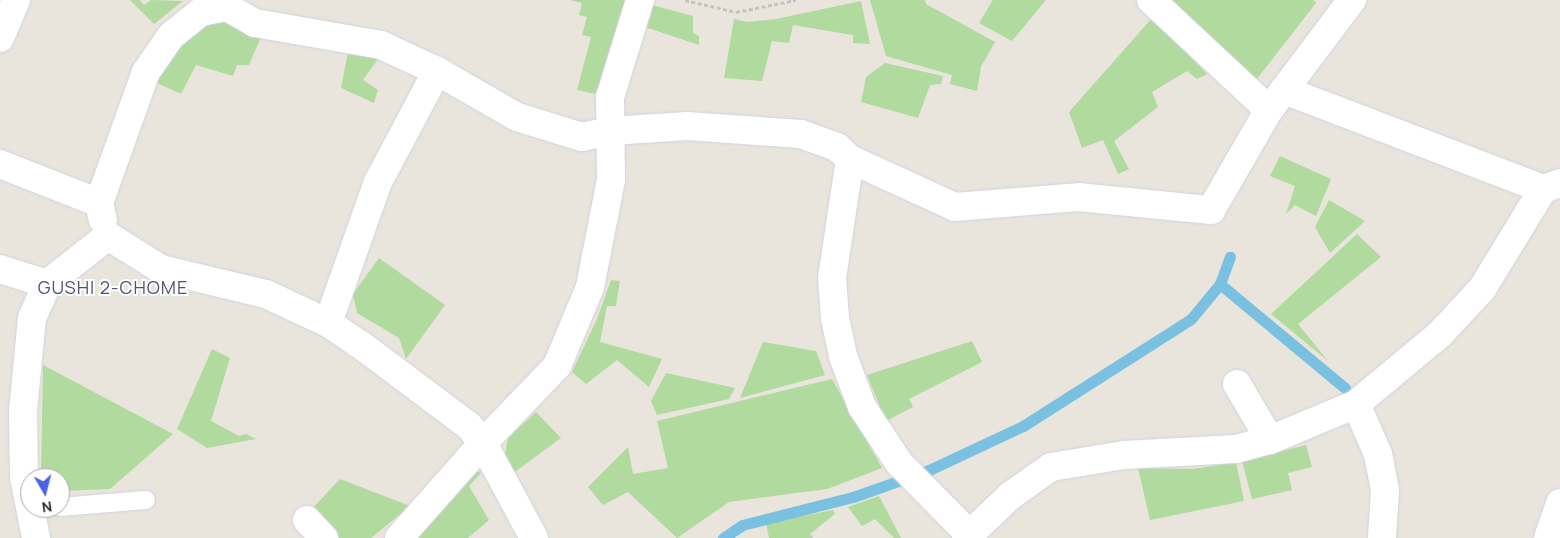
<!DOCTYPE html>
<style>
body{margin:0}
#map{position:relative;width:1560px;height:538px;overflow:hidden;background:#e9e4dc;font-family:Manrope,sans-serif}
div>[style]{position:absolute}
.green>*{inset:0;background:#b0da9e}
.stream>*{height:11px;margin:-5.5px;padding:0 5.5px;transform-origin:5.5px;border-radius:5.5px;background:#7ac0e0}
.path>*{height:3px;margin-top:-1.5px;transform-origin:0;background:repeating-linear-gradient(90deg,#c3c3c3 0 4px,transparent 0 6.5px)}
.roads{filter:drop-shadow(0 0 1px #d1d3e0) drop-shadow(0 0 1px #d1d3e0)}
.service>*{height:18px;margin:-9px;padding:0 9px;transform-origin:9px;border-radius:9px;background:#fff}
.minor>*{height:28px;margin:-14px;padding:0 14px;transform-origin:14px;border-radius:14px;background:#fff}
span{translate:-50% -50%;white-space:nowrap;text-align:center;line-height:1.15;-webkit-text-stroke:4px #fff;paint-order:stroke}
.neighbourhood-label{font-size:18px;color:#4e5374;letter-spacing:1px}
.north{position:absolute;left:20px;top:468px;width:50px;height:50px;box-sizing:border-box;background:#fff;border:1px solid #a9a9a9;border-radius:50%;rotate:172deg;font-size:14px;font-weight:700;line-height:20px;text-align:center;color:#282828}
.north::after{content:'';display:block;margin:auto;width:18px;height:22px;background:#4d63e5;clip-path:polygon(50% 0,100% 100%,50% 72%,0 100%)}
</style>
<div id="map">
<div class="green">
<div style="clip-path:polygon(130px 0,140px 0,144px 5px,151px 0,183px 1px,154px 24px)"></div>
<div style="clip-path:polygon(570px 0,625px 0,601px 95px,577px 90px,591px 37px,582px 35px,587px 17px,579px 15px,582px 3px)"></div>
<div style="clip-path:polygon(870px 0,925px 0,926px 4px,995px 42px,981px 67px,977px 91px,950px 84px,952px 75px,886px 56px)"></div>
<div style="clip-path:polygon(993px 0,1045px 0,1045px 1px,1012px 41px,979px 23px)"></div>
<div style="clip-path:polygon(1172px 0,1313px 0,1316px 3px,1253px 84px)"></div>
<div style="clip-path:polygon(861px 1px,870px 44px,853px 43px,853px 35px,793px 25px,789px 43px,772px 41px,762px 81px,724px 78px,734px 19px,748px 22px,776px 19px)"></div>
<div style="clip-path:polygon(652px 5px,693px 16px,693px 33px,699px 36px,699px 45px,645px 27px)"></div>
<div style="clip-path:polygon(1153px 17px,1207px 74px,1197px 79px,1187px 71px,1152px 92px,1158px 107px,1114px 141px,1129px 169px,1118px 174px,1103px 140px,1082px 148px,1069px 112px)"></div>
<div style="clip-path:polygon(221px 21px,262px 35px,249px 65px,237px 65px,233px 76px,196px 65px,181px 94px,155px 82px,179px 43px,199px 25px)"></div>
<div style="clip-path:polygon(348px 52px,380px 56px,363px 80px,378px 90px,374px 103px,341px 88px)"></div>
<div style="clip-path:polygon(885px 63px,943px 76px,941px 84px,930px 85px,918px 118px,861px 102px,866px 77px)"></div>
<div style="clip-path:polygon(1280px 156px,1331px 179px,1316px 216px,1295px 205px,1286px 214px,1295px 186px,1270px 176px)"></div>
<div style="clip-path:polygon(1329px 200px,1365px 221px,1330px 253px,1315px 227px)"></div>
<div style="clip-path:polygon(1357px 234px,1381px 257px,1298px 324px,1328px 361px,1271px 314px)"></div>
<div style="clip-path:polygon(379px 258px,445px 305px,406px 359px,399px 338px,357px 313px,353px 294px)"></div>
<div style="clip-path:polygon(611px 280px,620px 281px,616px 306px,607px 306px,600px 342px,662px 359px,649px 387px,617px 360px,586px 384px,572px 372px,597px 319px)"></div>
<div style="clip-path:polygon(972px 341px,982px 362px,909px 399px,913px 407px,886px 421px,867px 375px)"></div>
<div style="clip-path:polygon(763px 342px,816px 351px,825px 375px,740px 398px)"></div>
<div style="clip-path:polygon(212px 349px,230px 358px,211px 421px,239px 436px,246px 434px,256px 439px,207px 448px,177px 429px)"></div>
<div style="clip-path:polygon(43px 365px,173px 434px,110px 489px,60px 491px,60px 478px,41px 478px)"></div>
<div style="clip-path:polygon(666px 373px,735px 388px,729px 399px,657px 415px,651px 401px)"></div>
<div style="clip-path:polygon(832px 379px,882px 468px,827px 489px,729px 502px,677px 538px,628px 492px,603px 505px,588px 487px,628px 447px,633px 474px,668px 468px,657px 421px)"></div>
<div style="clip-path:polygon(536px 412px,561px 438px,512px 474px,505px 454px,508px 438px)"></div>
<div style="clip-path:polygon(1306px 445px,1312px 467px,1288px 473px,1292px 490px,1252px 499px,1242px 461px)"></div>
<div style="clip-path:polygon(1236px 462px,1244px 501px,1150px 520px,1138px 468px,1193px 469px)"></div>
<div style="clip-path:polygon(474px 470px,481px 473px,469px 486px,489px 520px,468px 538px,416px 538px)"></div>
<div style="clip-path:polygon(340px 479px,410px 506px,371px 538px,338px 538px,310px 511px)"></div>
<div style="clip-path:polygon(879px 496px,901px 538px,894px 538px,875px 519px,862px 526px,848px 507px)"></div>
<div style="clip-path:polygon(833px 510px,835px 514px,810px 534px,813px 538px,769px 538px,766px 523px)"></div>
</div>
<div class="stream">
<div style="left:1220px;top:284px;width:163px;rotate:39.8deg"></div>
<div style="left:723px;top:538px;width:23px;rotate:-34deg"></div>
<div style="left:742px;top:525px;width:114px;rotate:-14.2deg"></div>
<div style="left:853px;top:497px;width:81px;rotate:-19.6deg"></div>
<div style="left:929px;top:470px;width:104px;rotate:-25.1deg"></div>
<div style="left:1023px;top:426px;width:199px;rotate:-32.5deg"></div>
<div style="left:1191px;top:319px;width:45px;rotate:-50.4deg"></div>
<div style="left:1220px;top:284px;width:29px;rotate:-70deg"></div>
</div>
<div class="path">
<div style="left:685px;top:0;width:52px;rotate:13.2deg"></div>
<div style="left:736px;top:12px;width:61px;rotate:-11.3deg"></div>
</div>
<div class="roads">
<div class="service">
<div style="left:60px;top:507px;width:86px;rotate:-4.7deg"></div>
</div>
<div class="minor">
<div style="left:227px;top:0;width:7px;rotate:90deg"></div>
<div style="left:227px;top:7px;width:32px;rotate:30deg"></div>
<div style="left:255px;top:23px;width:128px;rotate:9.9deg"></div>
<div style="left:381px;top:45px;width:62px;rotate:24.9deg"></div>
<div style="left:437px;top:71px;width:92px;rotate:29.9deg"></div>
<div style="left:517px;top:117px;width:68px;rotate:17.1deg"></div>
<div style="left:582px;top:137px;width:30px;rotate:-12deg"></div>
<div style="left:611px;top:131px;width:76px;rotate:-3.8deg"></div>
<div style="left:687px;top:126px;width:114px;rotate:4deg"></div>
<div style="left:801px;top:134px;width:38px;rotate:20deg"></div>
<div style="left:837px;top:147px;width:18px;rotate:43deg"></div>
<div style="left:850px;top:159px;width:115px;rotate:24.6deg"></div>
<div style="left:955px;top:207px;width:123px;rotate:-4.6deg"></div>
<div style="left:1078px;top:197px;width:134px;rotate:5.6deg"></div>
<div style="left:1211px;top:210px;width:116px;rotate:-59.9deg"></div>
<div style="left:1269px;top:110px;width:138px;rotate:-53deg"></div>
<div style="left:1151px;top:0;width:161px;rotate:43deg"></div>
<div style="left:0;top:38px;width:41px;rotate:-67.2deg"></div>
<div style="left:1284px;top:90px;width:277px;rotate:20.9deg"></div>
<div style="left:850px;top:159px;width:120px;rotate:98.6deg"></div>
<div style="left:832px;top:278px;width:40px;rotate:85.7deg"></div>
<div style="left:835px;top:318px;width:39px;rotate:78deg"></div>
<div style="left:843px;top:356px;width:54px;rotate:69.6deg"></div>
<div style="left:862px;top:407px;width:67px;rotate:56.5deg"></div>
<div style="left:899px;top:463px;width:101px;rotate:45.4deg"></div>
<div style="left:0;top:164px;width:106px;rotate:21.5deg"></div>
<div style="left:99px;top:203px;width:17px;rotate:77deg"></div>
<div style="left:99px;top:203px;width:139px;rotate:-70.3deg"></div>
<div style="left:146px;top:72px;width:44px;rotate:-55.2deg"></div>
<div style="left:171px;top:36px;width:38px;rotate:-39deg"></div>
<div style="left:201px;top:12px;width:26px;rotate:-11deg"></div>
<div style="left:0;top:269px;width:49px;rotate:17.7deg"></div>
<div style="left:328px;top:323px;width:150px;rotate:-70.5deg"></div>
<div style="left:378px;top:182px;width:126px;rotate:-62deg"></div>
<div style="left:1237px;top:384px;width:65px;rotate:59.5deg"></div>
<div style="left:1356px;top:404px;width:55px;rotate:66.3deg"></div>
<div style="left:1378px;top:454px;width:37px;rotate:79deg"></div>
<div style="left:1385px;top:490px;width:48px;rotate:93.6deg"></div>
<div style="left:307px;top:520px;width:25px;rotate:47deg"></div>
<div style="left:36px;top:538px;width:62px;rotate:-101.1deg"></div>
<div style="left:24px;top:477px;width:66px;rotate:-90.9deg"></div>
<div style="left:23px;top:411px;width:93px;rotate:-84.5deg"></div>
<div style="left:32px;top:318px;width:37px;rotate:-66deg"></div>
<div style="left:47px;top:284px;width:78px;rotate:-38.2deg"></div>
<div style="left:108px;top:236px;width:62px;rotate:31.9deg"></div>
<div style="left:161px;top:269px;width:108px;rotate:13.4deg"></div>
<div style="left:266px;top:294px;width:68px;rotate:25.1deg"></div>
<div style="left:328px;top:323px;width:40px;rotate:34deg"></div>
<div style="left:361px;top:345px;width:135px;rotate:36.9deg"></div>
<div style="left:469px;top:426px;width:22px;rotate:51deg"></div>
<div style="left:483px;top:443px;width:108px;rotate:61.8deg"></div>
<div style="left:399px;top:538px;width:127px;rotate:-48.5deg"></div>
<div style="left:483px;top:443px;width:107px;rotate:-46.1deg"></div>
<div style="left:557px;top:366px;width:86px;rotate:-67.3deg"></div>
<div style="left:590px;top:287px;width:109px;rotate:-78.9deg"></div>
<div style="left:611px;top:180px;width:83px;rotate:-90.7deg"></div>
<div style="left:610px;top:97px;width:102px;rotate:-72.8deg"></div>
<div style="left:966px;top:538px;width:61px;rotate:-43.7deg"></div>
<div style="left:1010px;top:496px;width:50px;rotate:-35.3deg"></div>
<div style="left:1051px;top:467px;width:74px;rotate:-9.3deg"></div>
<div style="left:1124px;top:455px;width:112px;rotate:-3.1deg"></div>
<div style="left:1236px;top:449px;width:35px;rotate:-15deg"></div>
<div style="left:1270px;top:440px;width:93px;rotate:-22.7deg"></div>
<div style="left:1356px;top:404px;width:109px;rotate:-39.8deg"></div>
<div style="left:1440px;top:334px;width:62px;rotate:-47deg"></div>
<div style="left:1482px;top:289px;width:117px;rotate:-58.6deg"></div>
<div style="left:1543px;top:189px;width:18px;rotate:-19deg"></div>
<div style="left:1548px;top:538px;width:37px;rotate:-71deg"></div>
</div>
</div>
<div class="neighbourhood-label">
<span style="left:113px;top:287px">GUSHI 2-CHOME</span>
</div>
<div class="north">N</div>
</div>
